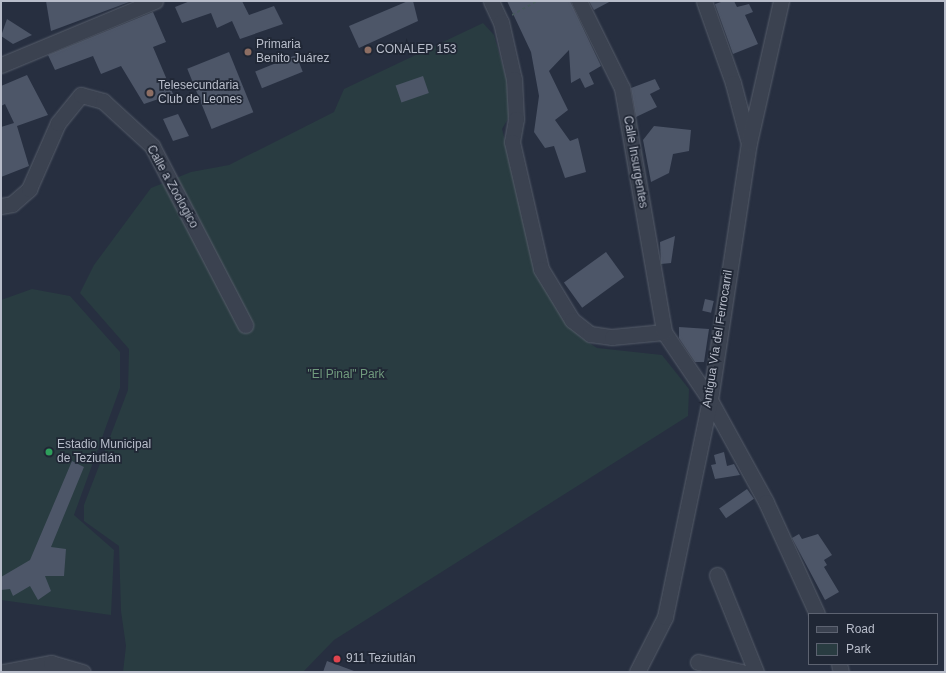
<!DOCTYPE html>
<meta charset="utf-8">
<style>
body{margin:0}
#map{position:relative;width:946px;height:673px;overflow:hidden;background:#272f40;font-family:Helvetica,sans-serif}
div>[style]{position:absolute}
.green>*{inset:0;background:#293c41}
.building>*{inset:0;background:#4d5668;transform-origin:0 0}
.path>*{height:2px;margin-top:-1px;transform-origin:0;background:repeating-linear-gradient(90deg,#47595d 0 3px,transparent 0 6px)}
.roads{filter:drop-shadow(0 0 1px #565d6a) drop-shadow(0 0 1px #565d6a)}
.minor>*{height:15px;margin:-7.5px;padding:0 7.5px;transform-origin:7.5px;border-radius:7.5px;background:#3b4250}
.dots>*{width:11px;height:11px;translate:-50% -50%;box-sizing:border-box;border:2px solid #202735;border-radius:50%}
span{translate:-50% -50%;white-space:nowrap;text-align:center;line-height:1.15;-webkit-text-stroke:3.5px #202735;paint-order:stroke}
.poi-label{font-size:12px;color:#b8bdca}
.left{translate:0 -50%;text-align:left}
.street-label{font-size:12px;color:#b8bdca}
.park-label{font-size:12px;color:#709a7d}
.frame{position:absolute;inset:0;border:2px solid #b8bdca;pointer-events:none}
.legend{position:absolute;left:808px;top:613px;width:130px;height:52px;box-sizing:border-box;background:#202735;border:1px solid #5d6371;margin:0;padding:5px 7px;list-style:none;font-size:12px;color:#b8bdca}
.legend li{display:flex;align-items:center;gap:8px;height:20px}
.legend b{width:20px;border:1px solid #5d6371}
</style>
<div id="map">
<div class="green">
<div style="clip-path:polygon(483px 23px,494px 35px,507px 81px,509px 117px,502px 129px,545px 286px,580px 337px,597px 348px,662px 355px,689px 389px,688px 416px,334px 640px,303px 672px,123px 672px,126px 646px,121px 611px,119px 546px,84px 521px,84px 505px,128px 390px,129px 349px,80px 293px,94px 265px,151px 188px,191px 172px,229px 165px,334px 112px,344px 89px)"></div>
<div style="clip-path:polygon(32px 289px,70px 296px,120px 352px,120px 388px,74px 515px,114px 550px,111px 615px,1px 600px,1px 300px)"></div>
</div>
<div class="building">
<div style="clip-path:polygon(46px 1px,132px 1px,51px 31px)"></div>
<div style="clip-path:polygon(190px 1px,242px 1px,249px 15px,274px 6px,283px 24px,240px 39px,232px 21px,217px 28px,211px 13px,182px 23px,175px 7px)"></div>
<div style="clip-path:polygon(408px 1px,413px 1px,418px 21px,359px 48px,349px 26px)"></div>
<div style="clip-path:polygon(507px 1px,570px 1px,601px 66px,589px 73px,594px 84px,585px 88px,580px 78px,571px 83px,569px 50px,549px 71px,568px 110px,555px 120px,570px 141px,578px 138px,586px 172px,565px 178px,554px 146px,545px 148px,534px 132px,539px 96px,531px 52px)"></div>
<div style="clip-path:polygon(589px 1px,611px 1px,594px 10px)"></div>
<div style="clip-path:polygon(724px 1px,734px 1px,737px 7px,749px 4px,753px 12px,745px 15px,758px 44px,733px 54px,715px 4px)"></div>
<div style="clip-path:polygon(153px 12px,166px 42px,153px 47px,173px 94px,144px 104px,121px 66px,101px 74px,93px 56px,55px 70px,48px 55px)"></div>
<div style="clip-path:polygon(7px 19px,32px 35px,13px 44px,1px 36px)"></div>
<div style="left:229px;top:52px;width:65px;height:45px;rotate:68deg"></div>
<div style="left:296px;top:55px;width:18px;height:44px;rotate:68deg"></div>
<div style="clip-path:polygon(27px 75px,48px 115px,17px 126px,29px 166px,1px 177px,1px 127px,14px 123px,5px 104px,1px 106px,1px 86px)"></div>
<div style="left:423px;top:76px;width:18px;height:29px;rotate:71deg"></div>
<div style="clip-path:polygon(655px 79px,660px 89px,650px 94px,657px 107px,636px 117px,631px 88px)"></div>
<div style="clip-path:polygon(178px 114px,189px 136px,173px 141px,163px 119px)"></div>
<div style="clip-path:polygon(654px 126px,691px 130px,689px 151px,673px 154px,669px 173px,651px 182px,643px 140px)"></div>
<div style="clip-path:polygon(675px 236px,671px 263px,661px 264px,660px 242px)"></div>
<div style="left:606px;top:252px;width:31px;height:52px;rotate:54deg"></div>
<div style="left:705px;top:299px;width:9px;height:12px;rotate:13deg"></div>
<div style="clip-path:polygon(679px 327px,709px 329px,704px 362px,695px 362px,679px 338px)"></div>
<div style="clip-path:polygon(724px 452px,727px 466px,734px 464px,740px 475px,715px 479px,711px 465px,716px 464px,714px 455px)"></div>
<div style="clip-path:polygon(72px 461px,84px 467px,51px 547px,66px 549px,64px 576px,45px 576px,51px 591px,38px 600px,30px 586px,13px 596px,10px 589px,1px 590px,1px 577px,30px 560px)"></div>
<div style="left:747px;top:489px;width:12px;height:34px;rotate:55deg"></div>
<div style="clip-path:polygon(799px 534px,802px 539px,818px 534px,832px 555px,824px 560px,827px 565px,824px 567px,839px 592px,825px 600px,792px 538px)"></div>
<div style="clip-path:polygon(327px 661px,354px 671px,353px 672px,323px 672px)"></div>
</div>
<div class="path">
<div style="left:512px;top:15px;width:29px;rotate:-29deg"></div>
</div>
<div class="roads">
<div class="minor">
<div style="left:491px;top:1px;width:23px;rotate:65deg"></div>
<div style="left:501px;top:22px;width:58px;rotate:77.2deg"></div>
<div style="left:514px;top:79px;width:40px;rotate:87.1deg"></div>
<div style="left:516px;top:119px;width:23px;rotate:100deg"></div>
<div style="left:512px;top:142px;width:130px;rotate:77.1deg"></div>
<div style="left:541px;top:269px;width:60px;rotate:58.7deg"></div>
<div style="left:572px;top:320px;width:23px;rotate:38deg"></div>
<div style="left:590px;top:334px;width:22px;rotate:8deg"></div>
<div style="left:612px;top:337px;width:52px;rotate:-5.5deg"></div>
<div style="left:664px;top:332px;width:82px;rotate:55.9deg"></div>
<div style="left:710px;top:400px;width:116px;rotate:61.2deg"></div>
<div style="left:766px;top:502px;width:123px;rotate:65.5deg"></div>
<div style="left:579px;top:1px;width:97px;rotate:63.7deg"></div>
<div style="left:622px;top:88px;width:248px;rotate:80.2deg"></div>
<div style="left:704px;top:1px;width:87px;rotate:70.5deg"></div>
<div style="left:733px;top:83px;width:59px;rotate:75.3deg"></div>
<div style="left:1px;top:65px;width:167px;rotate:-22.6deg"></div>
<div style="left:1px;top:206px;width:11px;rotate:-10deg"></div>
<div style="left:12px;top:204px;width:23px;rotate:-41deg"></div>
<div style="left:29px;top:189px;width:72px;rotate:-66.3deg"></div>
<div style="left:58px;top:123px;width:36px;rotate:-51deg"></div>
<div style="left:81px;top:95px;width:23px;rotate:15deg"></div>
<div style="left:103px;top:101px;width:67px;rotate:42.6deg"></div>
<div style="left:152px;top:146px;width:202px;rotate:62.5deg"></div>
<div style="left:717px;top:575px;width:105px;rotate:68.1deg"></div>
<div style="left:698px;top:662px;width:45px;rotate:12.8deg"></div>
<div style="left:839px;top:664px;width:8px;rotate:76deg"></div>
<div style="left:3px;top:672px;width:49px;rotate:-10.6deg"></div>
<div style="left:51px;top:663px;width:33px;rotate:16deg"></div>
<div style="left:637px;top:672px;width:62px;rotate:-63deg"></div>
<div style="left:665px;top:617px;width:222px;rotate:-78.3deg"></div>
<div style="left:710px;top:400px;width:260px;rotate:-81.4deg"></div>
<div style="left:749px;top:143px;width:146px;rotate:-77.3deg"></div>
</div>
</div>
<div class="dots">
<div style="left:368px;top:50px;background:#8d6e63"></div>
<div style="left:248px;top:52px;background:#8d6e63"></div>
<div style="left:150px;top:93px;background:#8d6e63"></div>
<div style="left:49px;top:452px;background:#2e9e5b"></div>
<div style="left:337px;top:659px;background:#e0444e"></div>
</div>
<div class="poi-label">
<span class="left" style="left:256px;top:52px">Primaria<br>Benito Juárez</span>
<span class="left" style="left:376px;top:50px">CONALEP 153</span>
<span class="left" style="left:158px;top:93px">Telesecundaria<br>Club de Leones</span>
<span class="left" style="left:57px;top:452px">Estadio Municipal<br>de Teziutlán</span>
<span class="left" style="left:346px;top:659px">911 Teziutlán</span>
</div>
<div class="street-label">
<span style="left:635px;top:162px;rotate:80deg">Calle Insurgentes</span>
<span style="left:172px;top:187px;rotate:61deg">Calle a Zoologico</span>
<span style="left:718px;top:339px;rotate:-81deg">Antigua Vía del Ferrocarril</span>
</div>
<div class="park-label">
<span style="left:346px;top:375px">"El Pinal" Park</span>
</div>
<div class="frame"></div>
<ul class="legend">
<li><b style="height:5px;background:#3b4250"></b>Road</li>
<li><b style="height:11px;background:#293c41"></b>Park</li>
</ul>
</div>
